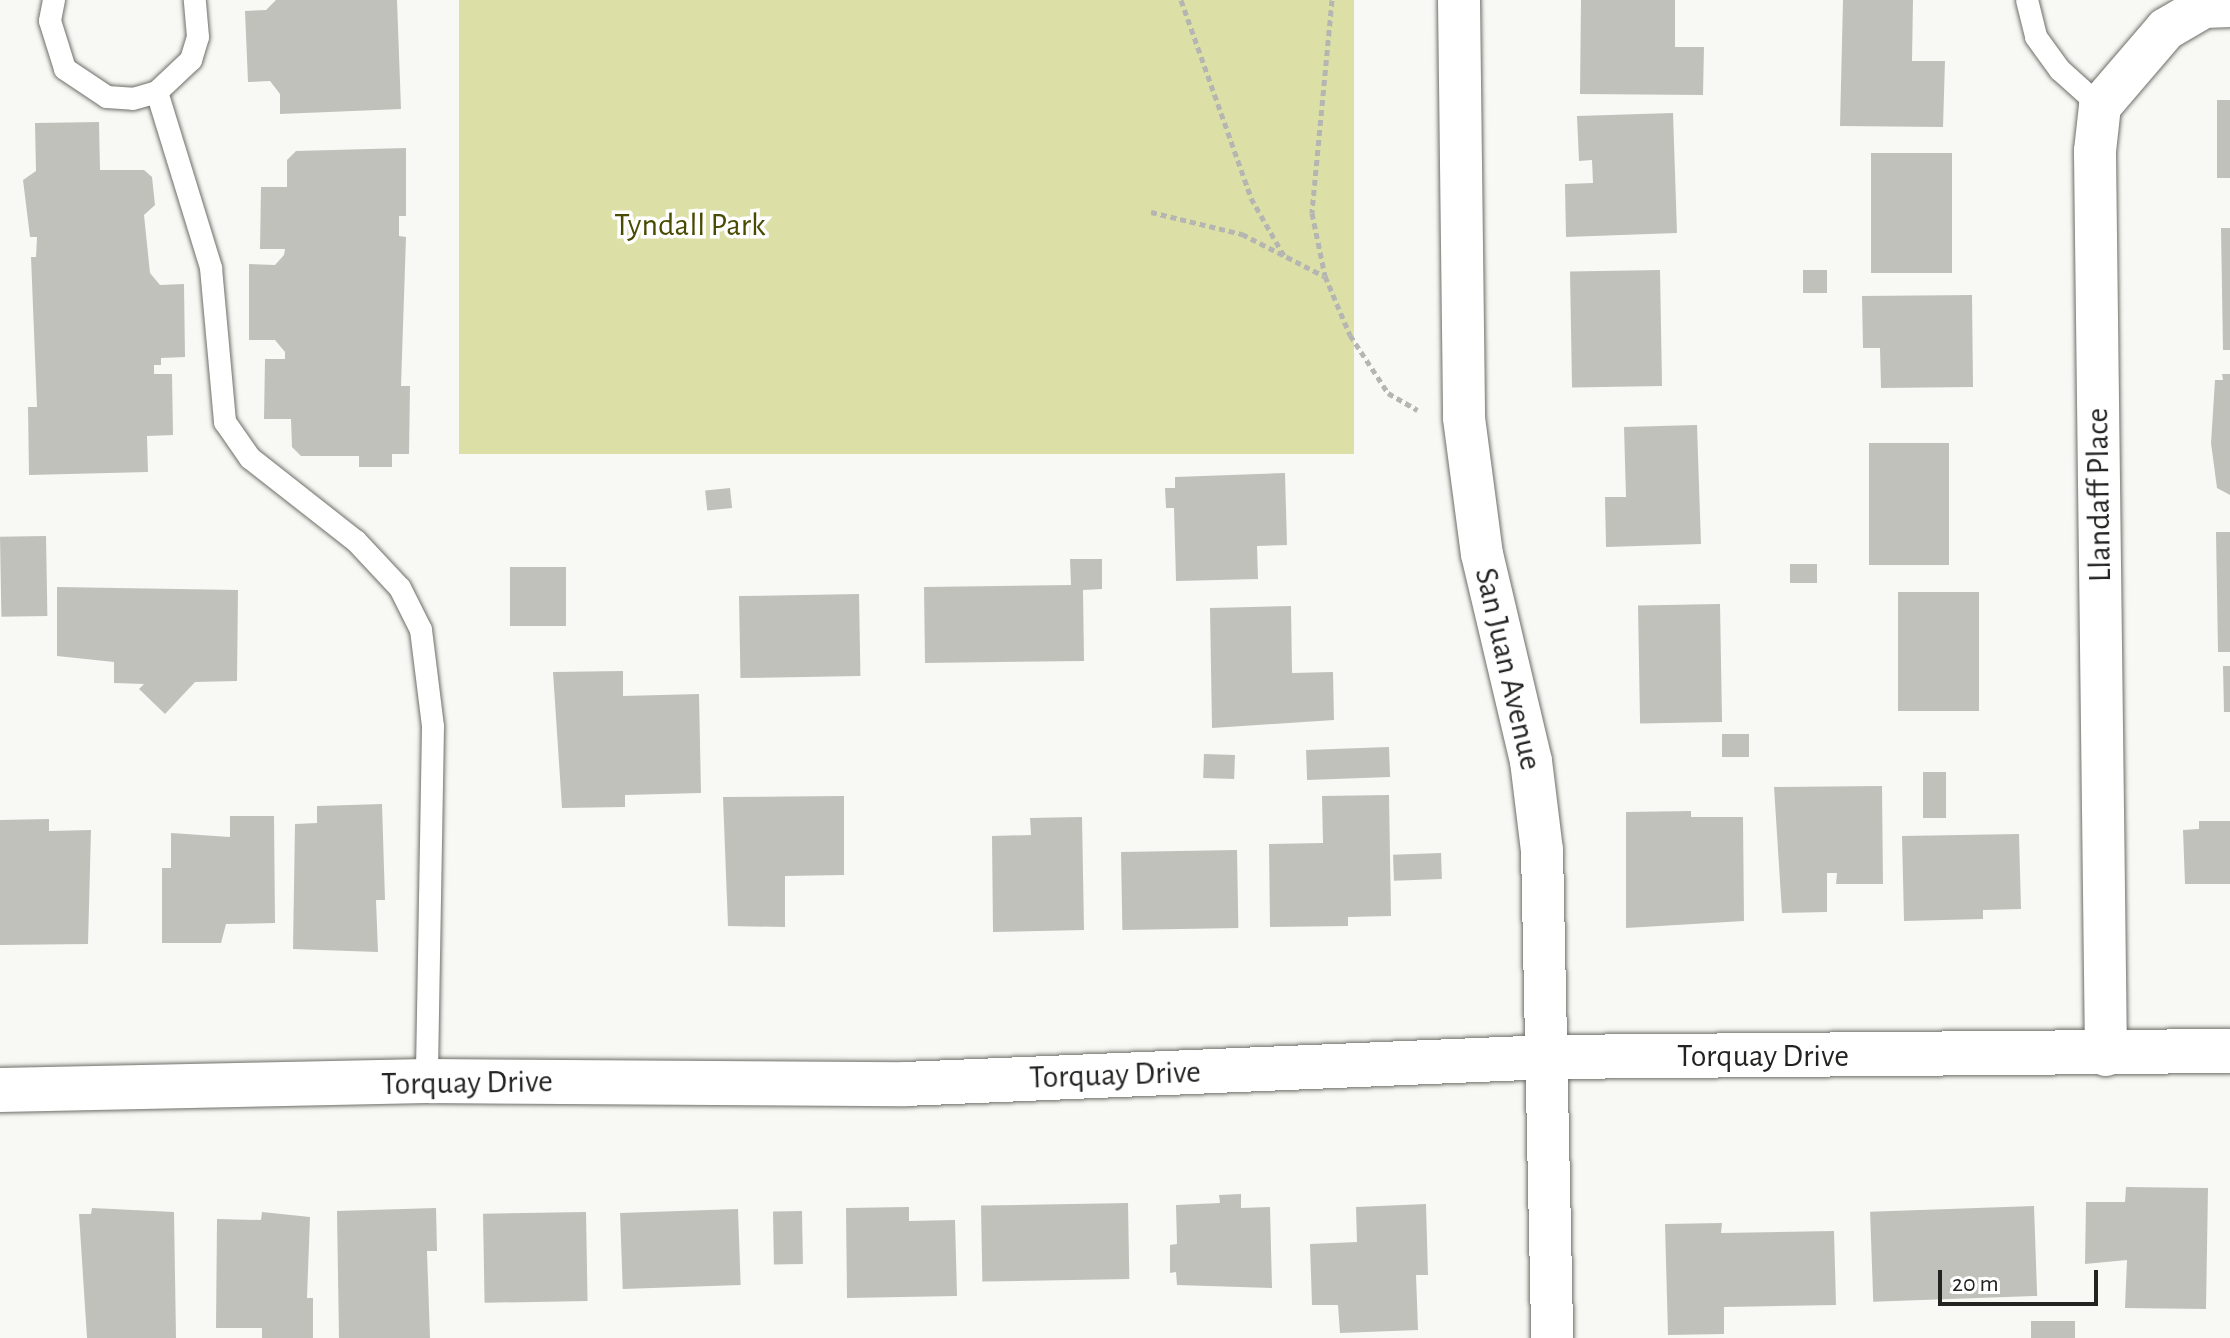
<!DOCTYPE html>
<style>
body{margin:0}
#map{position:relative;width:2230px;height:1338px;overflow:hidden;background:#f8f9f4;font-family:"Alegreya Sans",sans-serif}
div>[style]{position:absolute}
.green>*{inset:0;background:#dce0a6;transform-origin:0 0}
.building>*{inset:0;background:#c1c1bc;transform-origin:0 0}
.path>*{height:5px;margin-top:-2.5px;transform-origin:0;background:repeating-linear-gradient(90deg,#b5b6b2 0 6px,transparent 0 10px)}
.roads{filter:drop-shadow(0 0 2px #6e6e69) drop-shadow(0 0 2px #6e6e69)}
.lane>*{height:22px;margin:-11px;padding:0 11px;transform-origin:11px;border-radius:11px;background:#fff}
.street>*{height:42px;margin:-21px;padding:0 21px;transform-origin:21px;border-radius:21px;background:#fff}
.secondary>*{height:44px;margin:-22px;padding:0 22px;transform-origin:22px;border-radius:22px;background:#fff}
span{translate:-50% -50%;white-space:nowrap;text-align:center;line-height:1.15;-webkit-text-stroke:7px #fff;paint-order:stroke}
.park-label{font-size:32px;color:#4a4b02}
.street-label{font-size:32px;color:#232322}
.scale{position:absolute;left:1938px;top:1270px;width:160px;height:36px;box-sizing:border-box;border:4px solid #232322;border-top:0;padding-left:10px;font-size:24px;line-height:28px;white-space:nowrap;color:#232322;-webkit-text-stroke:6px #fff;paint-order:stroke}
</style>
<div id="map">
<div class="green">
<div style="left:459px;top:0;width:895px;height:454px"></div>
</div>
<div class="building">
<div style="clip-path:polygon(276px 0,397px 0,401px 109px,280px 114px,280px 94px,270px 81px,248px 82px,245px 11px,266px 10px)"></div>
<div style="clip-path:polygon(1581px 0,1675px 0,1675px 47px,1704px 47px,1703px 95px,1580px 94px)"></div>
<div style="clip-path:polygon(1843px 0,1913px 0,1912px 61px,1945px 61px,1943px 127px,1840px 126px)"></div>
<div style="left:2217px;top:100px;width:13px;height:78px"></div>
<div style="clip-path:polygon(1673px 113px,1677px 233px,1566px 237px,1565px 184px,1593px 183px,1592px 160px,1579px 161px,1577px 116px)"></div>
<div style="clip-path:polygon(99px 122px,100px 170px,144px 170px,152px 177px,155px 205px,144px 215px,150px 273px,160px 285px,184px 284px,185px 357px,161px 358px,161px 365px,154px 365px,154px 374px,172px 374px,173px 435px,147px 436px,148px 472px,29px 475px,28px 407px,37px 407px,31px 257px,36px 257px,37px 237px,30px 237px,23px 180px,36px 171px,35px 123px)"></div>
<div style="clip-path:polygon(406px 148px,406px 216px,399px 216px,399px 236px,406px 237px,401px 386px,410px 386px,409px 454px,392px 454px,392px 467px,359px 467px,359px 456px,301px 456px,292px 447px,291px 419px,264px 419px,265px 359px,285px 359px,285px 352px,275px 340px,249px 340px,249px 264px,275px 265px,284px 255px,285px 249px,260px 249px,261px 187px,287px 187px,287px 160px,296px 151px)"></div>
<div style="left:1952px;top:153px;width:120px;height:81px;rotate:90deg"></div>
<div style="clip-path:polygon(2221px 228px,2230px 228px,2230px 350px,2223px 350px)"></div>
<div style="left:1660px;top:270px;width:116px;height:90px;rotate:89deg"></div>
<div style="left:1803px;top:270px;width:24px;height:23px"></div>
<div style="clip-path:polygon(1972px 295px,1973px 387px,1881px 388px,1880px 348px,1863px 348px,1862px 296px)"></div>
<div style="clip-path:polygon(2222px 374px,2230px 374px,2230px 495px,2217px 488px,2211px 443px,2215px 380px,2223px 380px)"></div>
<div style="clip-path:polygon(1697px 425px,1701px 544px,1606px 547px,1605px 497px,1626px 497px,1624px 427px)"></div>
<div style="left:1949px;top:443px;width:122px;height:80px;rotate:90deg"></div>
<div style="clip-path:polygon(1285px 473px,1287px 545px,1257px 546px,1258px 579px,1176px 581px,1174px 508px,1166px 508px,1165px 488px,1175px 488px,1175px 477px)"></div>
<div style="left:730px;top:488px;width:20px;height:25px;rotate:84deg"></div>
<div style="clip-path:polygon(2216px 532px,2230px 532px,2230px 652px,2218px 652px)"></div>
<div style="left:46px;top:536px;width:80px;height:46px;rotate:89deg"></div>
<div style="clip-path:polygon(1070px 559px,1102px 559px,1102px 589px,1083px 590px,1084px 661px,925px 663px,924px 587px,1071px 585px)"></div>
<div style="left:1790px;top:564px;width:27px;height:19px"></div>
<div style="left:510px;top:567px;width:56px;height:59px"></div>
<div style="clip-path:polygon(57px 587px,238px 590px,237px 681px,195px 682px,165px 714px,139px 689px,144px 684px,114px 683px,114px 662px,57px 656px)"></div>
<div style="left:1979px;top:592px;width:119px;height:81px;rotate:90deg"></div>
<div style="left:859px;top:594px;width:82px;height:120px;rotate:89deg"></div>
<div style="left:1720px;top:604px;width:118px;height:82px;rotate:89deg"></div>
<div style="clip-path:polygon(1291px 606px,1292px 673px,1333px 672px,1334px 720px,1212px 728px,1210px 608px)"></div>
<div style="clip-path:polygon(2223px 666px,2230px 666px,2230px 712px,2224px 712px)"></div>
<div style="clip-path:polygon(623px 671px,623px 696px,699px 694px,701px 793px,625px 795px,625px 807px,562px 808px,553px 672px)"></div>
<div style="left:1749px;top:734px;width:23px;height:27px;rotate:90deg"></div>
<div style="left:1389px;top:747px;width:30px;height:83px;rotate:88deg"></div>
<div style="left:1204px;top:754px;width:31px;height:24px;rotate:2deg"></div>
<div style="left:1923px;top:772px;width:23px;height:46px"></div>
<div style="clip-path:polygon(1882px 786px,1883px 884px,1836px 884px,1837px 873px,1827px 873px,1827px 912px,1782px 913px,1774px 787px)"></div>
<div style="clip-path:polygon(1389px 795px,1391px 916px,1348px 917px,1348px 926px,1270px 927px,1269px 844px,1323px 843px,1322px 796px)"></div>
<div style="clip-path:polygon(844px 796px,844px 875px,785px 876px,785px 927px,728px 926px,723px 797px)"></div>
<div style="clip-path:polygon(382px 804px,385px 900px,376px 900px,378px 952px,293px 949px,295px 824px,317px 823px,317px 806px)"></div>
<div style="clip-path:polygon(1691px 811px,1691px 817px,1743px 817px,1744px 921px,1626px 928px,1626px 812px)"></div>
<div style="clip-path:polygon(230px 816px,274px 816px,275px 923px,226px 924px,221px 943px,162px 943px,162px 868px,171px 868px,171px 833px,230px 837px)"></div>
<div style="clip-path:polygon(1082px 817px,1084px 930px,993px 932px,992px 836px,1031px 835px,1030px 818px)"></div>
<div style="clip-path:polygon(49px 819px,49px 831px,91px 830px,88px 944px,0 945px,0 820px)"></div>
<div style="clip-path:polygon(2199px 821px,2230px 821px,2230px 884px,2185px 884px,2183px 830px,2199px 829px)"></div>
<div style="clip-path:polygon(2019px 834px,2021px 909px,1983px 910px,1983px 919px,1904px 921px,1902px 836px)"></div>
<div style="left:1237px;top:850px;width:78px;height:116px;rotate:89deg"></div>
<div style="left:1441px;top:853px;width:26px;height:48px;rotate:88deg"></div>
<div style="clip-path:polygon(2126px 1187px,2208px 1188px,2206px 1309px,2125px 1308px,2127px 1260px,2085px 1264px,2086px 1202px,2125px 1202px)"></div>
<div style="clip-path:polygon(1241px 1194px,1241px 1208px,1270px 1207px,1272px 1288px,1177px 1285px,1176px 1272px,1170px 1273px,1170px 1245px,1177px 1244px,1176px 1205px,1220px 1203px,1219px 1195px)"></div>
<div style="left:1128px;top:1203px;width:76px;height:147px;rotate:89deg"></div>
<div style="clip-path:polygon(1426px 1204px,1428px 1275px,1416px 1275px,1418px 1330px,1340px 1333px,1338px 1305px,1312px 1305px,1310px 1244px,1357px 1242px,1356px 1207px)"></div>
<div style="left:2034px;top:1206px;width:90px;height:164px;rotate:88deg"></div>
<div style="clip-path:polygon(909px 1207px,909px 1221px,955px 1220px,957px 1296px,847px 1298px,846px 1208px)"></div>
<div style="clip-path:polygon(92px 1208px,174px 1212px,176px 1338px,87px 1338px,79px 1214px,91px 1214px)"></div>
<div style="clip-path:polygon(436px 1208px,437px 1251px,427px 1251px,430px 1338px,339px 1338px,337px 1211px)"></div>
<div style="left:738px;top:1209px;width:76px;height:118px;rotate:88deg"></div>
<div style="left:802px;top:1211px;width:53px;height:29px;rotate:89deg"></div>
<div style="clip-path:polygon(262px 1212px,310px 1217px,307px 1298px,313px 1298px,313px 1338px,262px 1338px,262px 1328px,216px 1328px,217px 1219px,261px 1220px)"></div>
<div style="left:586px;top:1212px;width:89px;height:103px;rotate:89deg"></div>
<div style="clip-path:polygon(1722px 1223px,1721px 1233px,1834px 1231px,1836px 1305px,1724px 1307px,1724px 1334px,1668px 1335px,1665px 1224px)"></div>
<div style="left:2075px;top:1321px;width:17px;height:44px;rotate:90deg"></div>
</div>
<div class="path">
<div style="left:1181px;top:0;width:210px;rotate:70.5deg"></div>
<div style="left:1251px;top:198px;width:70px;rotate:60.2deg"></div>
<div style="left:1332px;top:0;width:214px;rotate:95.4deg"></div>
<div style="left:1312px;top:213px;width:64px;rotate:78.3deg"></div>
<div style="left:1325px;top:276px;width:64px;rotate:67deg"></div>
<div style="left:1350px;top:335px;width:69px;rotate:56.8deg"></div>
<div style="left:1388px;top:393px;width:34px;rotate:30deg"></div>
<div style="left:1151px;top:212px;width:94px;rotate:13.6deg"></div>
<div style="left:1242px;top:234px;width:92px;rotate:27.1deg"></div>
</div>
<div class="roads">
<div class="lane">
<div style="left:54px;top:0;width:21px;rotate:101deg"></div>
<div style="left:50px;top:21px;width:50px;rotate:72.6deg"></div>
<div style="left:65px;top:69px;width:50px;rotate:33.7deg"></div>
<div style="left:107px;top:97px;width:26px;rotate:4deg"></div>
<div style="left:133px;top:99px;width:25px;rotate:-16deg"></div>
<div style="left:157px;top:92px;width:47px;rotate:-43.3deg"></div>
<div style="left:191px;top:60px;width:24px;rotate:-73deg"></div>
<div style="left:198px;top:37px;width:37px;rotate:-95deg"></div>
<div style="left:2027px;top:0;width:38px;rotate:76deg"></div>
<div style="left:2036px;top:37px;width:41px;rotate:54deg"></div>
<div style="left:2060px;top:70px;width:54px;rotate:42deg"></div>
<div style="left:157px;top:92px;width:184px;rotate:72.9deg"></div>
<div style="left:211px;top:268px;width:155px;rotate:84.8deg"></div>
<div style="left:225px;top:422px;width:44px;rotate:55.2deg"></div>
<div style="left:250px;top:458px;width:135px;rotate:38.1deg"></div>
<div style="left:356px;top:541px;width:64px;rotate:46.9deg"></div>
<div style="left:400px;top:588px;width:47px;rotate:63.4deg"></div>
<div style="left:421px;top:630px;width:98px;rotate:82.9deg"></div>
<div style="left:433px;top:727px;width:354px;rotate:91deg"></div>
</div>
<div class="street">
<div style="left:1459px;top:0;width:418px;rotate:89.3deg"></div>
<div style="left:1464px;top:418px;width:137px;rotate:82.5deg"></div>
<div style="left:1482px;top:554px;width:213px;rotate:76.7deg"></div>
<div style="left:1531px;top:761px;width:90px;rotate:83deg"></div>
<div style="left:1542px;top:850px;width:488px;rotate:88.8deg"></div>
<div style="left:2106px;top:1055px;width:904px;rotate:-90.7deg"></div>
<div style="left:2095px;top:151px;width:45px;rotate:-83.7deg"></div>
<div style="left:2100px;top:106px;width:101px;rotate:-49.4deg"></div>
<div style="left:2166px;top:29px;width:44px;rotate:-30.1deg"></div>
<div style="left:2204px;top:7px;width:26px;rotate:-2deg"></div>
</div>
<div class="secondary">
<div style="left:0;top:1090px;width:427px;rotate:-1.2deg"></div>
<div style="left:427px;top:1081px;width:478px;rotate:0.4deg"></div>
<div style="left:905px;top:1084px;width:646px;rotate:-2.4deg"></div>
<div style="left:1550px;top:1057px;width:680px;rotate:-0.51deg"></div>
</div>
</div>
<div class="park-label">
<span style="left:690px;top:225px">Tyndall Park</span>
</div>
<div class="street-label">
<span style="left:2099px;top:495px;rotate:-91deg">Llandaff Place</span>
<span style="left:1508px;top:669px;rotate:77deg">San Juan Avenue</span>
<span style="left:1763px;top:1056px">Torquay Drive</span>
<span style="left:1115px;top:1075px;rotate:-2deg">Torquay Drive</span>
<span style="left:467px;top:1083px;rotate:-1deg">Torquay Drive</span>
</div>
<div class="scale">20 m</div>
</div>
